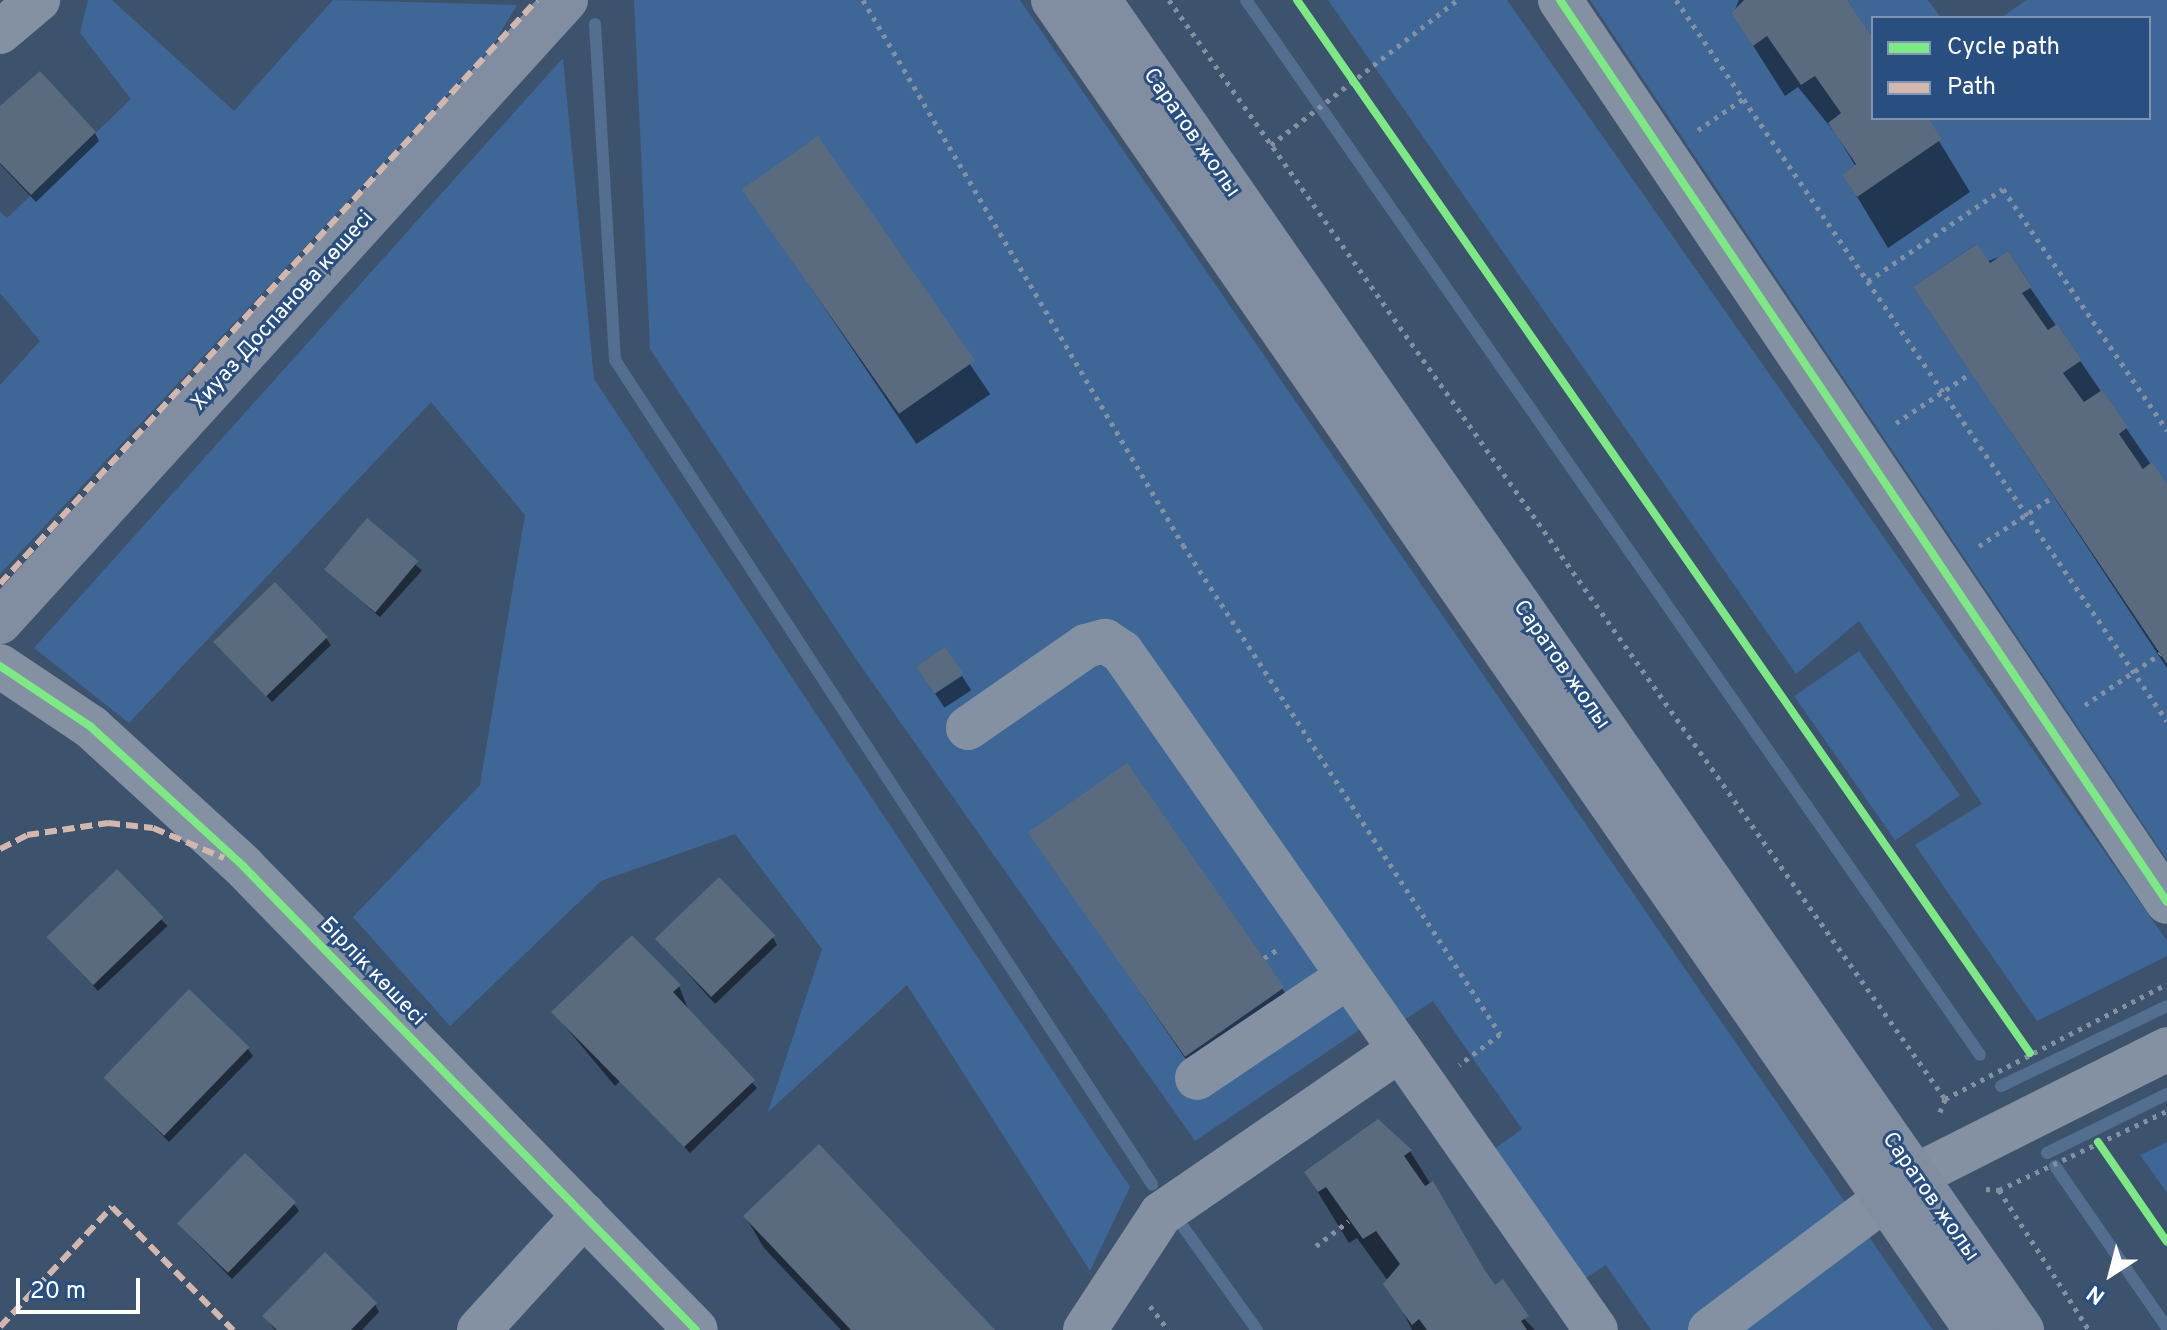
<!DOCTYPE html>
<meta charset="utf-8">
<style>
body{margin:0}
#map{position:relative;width:2167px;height:1330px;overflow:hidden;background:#3d526c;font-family:Overpass,sans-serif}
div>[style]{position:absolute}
.green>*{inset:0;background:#3e6696;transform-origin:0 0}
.shadow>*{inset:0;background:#0007;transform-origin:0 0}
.stream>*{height:12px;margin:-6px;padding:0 6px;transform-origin:6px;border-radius:6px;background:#546e8f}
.building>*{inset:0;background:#5a6b7f;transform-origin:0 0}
.path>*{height:5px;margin-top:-2.5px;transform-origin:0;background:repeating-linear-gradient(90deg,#8391a2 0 4px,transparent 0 10px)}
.minor>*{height:44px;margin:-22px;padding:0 22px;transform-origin:22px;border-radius:22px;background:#8391a2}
.major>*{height:44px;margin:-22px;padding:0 22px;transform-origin:22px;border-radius:22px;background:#818ea1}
.quiet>*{height:6px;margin-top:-3px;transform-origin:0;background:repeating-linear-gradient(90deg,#d1b7ad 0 12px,transparent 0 18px)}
.cycleway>*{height:8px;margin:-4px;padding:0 4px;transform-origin:4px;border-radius:4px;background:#7ce984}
span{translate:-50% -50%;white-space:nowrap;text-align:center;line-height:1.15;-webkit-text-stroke:6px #294f80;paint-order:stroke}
.street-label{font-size:22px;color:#fff}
.legend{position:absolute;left:1871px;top:16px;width:280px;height:104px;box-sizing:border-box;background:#294f80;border:2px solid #7f95b3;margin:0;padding:10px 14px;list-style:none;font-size:24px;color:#fff}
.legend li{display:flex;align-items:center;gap:16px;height:40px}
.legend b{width:40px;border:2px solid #7f95b3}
.north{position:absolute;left:2071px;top:1234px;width:80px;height:80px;-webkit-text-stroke:6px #294f80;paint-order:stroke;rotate:216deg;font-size:22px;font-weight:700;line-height:32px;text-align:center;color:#fff}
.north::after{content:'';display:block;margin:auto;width:28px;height:36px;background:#fff;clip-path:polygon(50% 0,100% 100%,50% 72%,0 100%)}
.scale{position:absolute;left:16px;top:1278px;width:124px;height:36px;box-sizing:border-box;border:4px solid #fff;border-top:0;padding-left:10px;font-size:24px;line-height:28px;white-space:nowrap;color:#fff;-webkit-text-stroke:6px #294f80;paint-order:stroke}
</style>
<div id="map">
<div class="green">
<div style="clip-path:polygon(88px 0,112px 0,234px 111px,333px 0,517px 5px,492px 47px,0 574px,0 385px,40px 341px,0 293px,0 212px,7px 218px,131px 99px,80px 33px)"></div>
<div style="clip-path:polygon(634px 0,1020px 0,1933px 1330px,1651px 1330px,1606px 1265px,1584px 1279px,1493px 1150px,1522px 1129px,1433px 1001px,1403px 1021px,1374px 1020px,1195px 1141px,858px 662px,650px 349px)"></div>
<div style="clip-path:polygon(1328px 0,1507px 0,2167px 941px,2167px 956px,2037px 1021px,1915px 845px,1982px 804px,1859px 621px,1796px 674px)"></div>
<div style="clip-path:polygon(1590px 0,1744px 0,1731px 13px,1753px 45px,1767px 36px,1801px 85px,1815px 76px,1841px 113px,1828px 123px,1856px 164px,1842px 175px,1857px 197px,1928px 118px,2149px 118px,2149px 18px,2001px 18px,2026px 0,2167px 0,2167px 484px,2152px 463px,2143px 469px,2119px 434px,2127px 427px,2102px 390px,2084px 402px,2063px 373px,2082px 360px,2057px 324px,2048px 330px,2022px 293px,2032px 286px,2008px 251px,1990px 263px,1976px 244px,1913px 287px,2167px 664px,2167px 860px)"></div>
<div style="clip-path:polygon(1847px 0,1928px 0,1941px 18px,1873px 18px,1873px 38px)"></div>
<div style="clip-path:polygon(563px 58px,594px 379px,1130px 1187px,1090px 1271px,907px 985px,768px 1112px,822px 949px,735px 834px,601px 881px,450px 1026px,353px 917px,480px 785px,525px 515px,431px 402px,129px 723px,34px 648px)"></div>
<div style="left:1859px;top:651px;width:176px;height:79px;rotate:55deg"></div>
<div style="clip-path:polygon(2167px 1142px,2167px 1193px,2140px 1155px)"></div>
</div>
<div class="shadow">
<div style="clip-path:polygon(1739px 0,1845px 0,1873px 41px,1873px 118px,1925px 118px,1970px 192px,1888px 248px,1844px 175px,1856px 167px,1836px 134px,1798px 87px,1785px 96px,1733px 14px)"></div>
<div style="clip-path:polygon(0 108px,95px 133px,99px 141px,36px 202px,0 164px)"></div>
<div style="left:818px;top:139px;width:308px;height:89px;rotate:56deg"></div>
<div style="clip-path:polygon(2007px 254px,2167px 488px,2167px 668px,1916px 288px)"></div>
<div style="left:367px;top:521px;width:74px;height:63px;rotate:42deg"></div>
<div style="clip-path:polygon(326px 638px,331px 645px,272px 702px,217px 642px)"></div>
<div style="left:962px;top:676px;width:17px;height:32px;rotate:57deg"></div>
<div style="clip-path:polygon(1031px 833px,1282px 988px,1300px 1019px,1204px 1086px)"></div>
<div style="left:117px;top:872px;width:74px;height:95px;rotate:47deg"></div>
<div style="clip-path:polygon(656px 938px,773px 938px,777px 945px,715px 1004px)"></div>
<div style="clip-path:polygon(679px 986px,690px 1014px,757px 1088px,690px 1153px,622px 1079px,615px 1086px,554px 1013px)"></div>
<div style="clip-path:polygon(248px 1049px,253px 1056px,169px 1142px,105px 1077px)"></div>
<div style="clip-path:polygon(1410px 1151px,1495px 1288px,1535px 1330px,1412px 1330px,1388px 1281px,1357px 1238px,1349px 1243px,1306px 1173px)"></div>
<div style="clip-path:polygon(294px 1204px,299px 1211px,232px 1279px,178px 1224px)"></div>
<div style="clip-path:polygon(745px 1216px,992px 1330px,841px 1330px,764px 1248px)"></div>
<div style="clip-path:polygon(375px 1304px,379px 1312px,362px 1330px,275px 1330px,265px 1317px)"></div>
</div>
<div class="stream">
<div style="left:1246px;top:0;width:1285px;rotate:55.17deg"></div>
<div style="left:595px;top:24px;width:337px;rotate:86.6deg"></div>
<div style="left:615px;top:360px;width:984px;rotate:56.91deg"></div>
<div style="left:2001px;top:1086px;width:184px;rotate:-25.7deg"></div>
<div style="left:2047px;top:1153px;width:134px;rotate:-26.2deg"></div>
<div style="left:2055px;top:1166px;width:197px;rotate:55.3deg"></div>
<div style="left:1184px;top:1228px;width:125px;rotate:54.4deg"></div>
</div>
<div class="building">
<div style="clip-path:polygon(1744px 0,1847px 0,1873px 38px,1873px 118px,1928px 118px,1942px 139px,1857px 197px,1842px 175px,1856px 164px,1828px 123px,1841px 113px,1815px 76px,1801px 85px,1767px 36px,1753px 46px,1731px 13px)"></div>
<div style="clip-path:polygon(40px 71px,96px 132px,31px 195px,0 163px,0 106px)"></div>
<div style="left:818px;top:136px;width:274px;height:93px;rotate:55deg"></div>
<div style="clip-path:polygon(1977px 244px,1990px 263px,2008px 251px,2032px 287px,2022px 293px,2048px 330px,2057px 324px,2082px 360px,2063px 373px,2084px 402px,2102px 390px,2128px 427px,2119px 434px,2143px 469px,2152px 462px,2167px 484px,2167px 664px,1913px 287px)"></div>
<div style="left:367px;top:518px;width:67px;height:67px;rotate:40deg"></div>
<div style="left:275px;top:582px;width:76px;height:86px;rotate:46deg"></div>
<div style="left:945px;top:647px;width:32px;height:35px;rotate:55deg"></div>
<div style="left:1127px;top:763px;width:274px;height:121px;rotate:55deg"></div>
<div style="left:117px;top:869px;width:67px;height:98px;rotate:46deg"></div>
<div style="left:719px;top:877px;width:81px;height:89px;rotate:46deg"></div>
<div style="clip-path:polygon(632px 935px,681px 985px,673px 992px,755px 1080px,684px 1147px,551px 1012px)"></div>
<div style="left:189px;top:989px;width:84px;height:123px;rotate:44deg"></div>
<div style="clip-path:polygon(1378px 1119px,1412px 1150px,1404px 1156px,1425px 1186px,1433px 1181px,1484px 1269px,1495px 1285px,1503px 1279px,1529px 1316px,1521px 1321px,1527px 1330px,1427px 1330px,1419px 1319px,1412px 1325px,1383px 1284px,1400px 1264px,1376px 1231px,1363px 1239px,1326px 1187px,1318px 1192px,1304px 1172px)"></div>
<div style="clip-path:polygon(819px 1144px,995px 1330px,851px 1330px,743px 1216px)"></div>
<div style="left:245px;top:1153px;width:71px;height:98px;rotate:44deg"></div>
<div style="clip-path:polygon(325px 1252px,377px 1303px,351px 1330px,277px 1330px,262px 1316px)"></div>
</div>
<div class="path">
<div style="left:863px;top:0;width:632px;rotate:59.58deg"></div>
<div style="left:1183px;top:545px;width:583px;rotate:57.05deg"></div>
<div style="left:1500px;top:1034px;width:51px;rotate:142.9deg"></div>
<div style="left:1169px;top:0;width:1345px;rotate:54.77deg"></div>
<div style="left:1945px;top:1099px;width:17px;rotate:111deg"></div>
<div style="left:1676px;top:0;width:872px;rotate:55.75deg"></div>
<div style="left:1698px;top:130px;width:55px;rotate:-34.6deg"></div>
<div style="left:1271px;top:145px;width:236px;rotate:-37.9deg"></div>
<div style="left:1868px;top:281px;width:163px;rotate:-34.3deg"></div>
<div style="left:2003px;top:189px;width:292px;rotate:55.8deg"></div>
<div style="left:1896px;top:423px;width:90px;rotate:-33.7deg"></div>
<div style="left:1979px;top:546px;width:90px;rotate:-33.7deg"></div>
<div style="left:2085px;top:705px;width:91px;rotate:-34.2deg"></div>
<div style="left:1264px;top:958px;width:19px;rotate:-32deg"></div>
<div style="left:1945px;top:1099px;width:250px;rotate:-27.4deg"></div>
<div style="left:1986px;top:1189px;width:13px;rotate:4deg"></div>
<div style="left:1999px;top:1190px;width:166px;rotate:57.3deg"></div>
<div style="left:1999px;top:1190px;width:186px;rotate:-25.2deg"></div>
<div style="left:1316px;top:1246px;width:41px;rotate:-37.1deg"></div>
<div style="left:1150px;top:1306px;width:30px;rotate:53deg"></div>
</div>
<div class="minor">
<div style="left:1560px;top:0;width:1087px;rotate:56.06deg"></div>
<div style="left:0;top:32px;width:50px;rotate:-40.1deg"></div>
<div style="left:0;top:666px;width:110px;rotate:33.8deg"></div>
<div style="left:91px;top:727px;width:206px;rotate:42.4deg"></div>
<div style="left:243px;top:866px;width:648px;rotate:45.69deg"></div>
<div style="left:968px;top:728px;width:144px;rotate:-34.8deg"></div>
<div style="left:1086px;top:646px;width:20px;rotate:-15deg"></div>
<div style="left:1105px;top:641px;width:20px;rotate:33deg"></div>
<div style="left:1122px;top:652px;width:827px;rotate:55.04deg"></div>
<div style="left:1197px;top:1078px;width:179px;rotate:-33.9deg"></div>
<div style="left:479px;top:1330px;width:156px;rotate:-47.6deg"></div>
<div style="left:1085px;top:1330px;width:139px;rotate:-56.8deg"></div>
<div style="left:1161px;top:1214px;width:290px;rotate:-34.5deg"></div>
<div style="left:1710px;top:1330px;width:256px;rotate:-36.9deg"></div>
<div style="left:1915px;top:1176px;width:282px;rotate:-26.7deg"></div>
</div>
<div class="major">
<div style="left:1053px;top:0;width:1619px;rotate:55.24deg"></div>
<div style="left:1099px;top:0;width:1619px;rotate:55.24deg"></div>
<div style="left:0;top:622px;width:841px;rotate:-47.7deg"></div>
</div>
<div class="quiet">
<div style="left:0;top:584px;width:793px;rotate:-47.4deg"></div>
<div style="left:0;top:849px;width:30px;rotate:-27deg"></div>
<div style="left:27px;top:835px;width:82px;rotate:-8.4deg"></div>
<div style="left:108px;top:823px;width:45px;rotate:6.3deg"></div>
<div style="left:153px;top:828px;width:77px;rotate:22.9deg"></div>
<div style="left:0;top:1327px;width:164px;rotate:-47deg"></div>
<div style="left:112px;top:1207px;width:173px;rotate:45.5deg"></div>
</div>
<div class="cycleway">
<div style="left:1297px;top:0;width:1283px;rotate:55.16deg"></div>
<div style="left:1560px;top:0;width:1087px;rotate:56.06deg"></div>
<div style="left:0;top:666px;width:110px;rotate:33.8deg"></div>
<div style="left:91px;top:727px;width:206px;rotate:42.4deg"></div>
<div style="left:243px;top:866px;width:648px;rotate:45.69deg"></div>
<div style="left:2098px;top:1142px;width:121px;rotate:55.4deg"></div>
</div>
<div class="street-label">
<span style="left:1191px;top:133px;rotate:55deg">Саратов жолы</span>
<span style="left:283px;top:311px;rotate:-48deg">Хиуаз Доспанова көшесі</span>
<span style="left:1561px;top:665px;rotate:55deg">Саратов жолы</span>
<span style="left:372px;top:972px;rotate:46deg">Бірлік көшесі</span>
<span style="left:1930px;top:1197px;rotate:55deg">Саратов жолы</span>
</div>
<ul class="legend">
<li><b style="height:10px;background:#7ce984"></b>Cycle path</li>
<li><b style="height:10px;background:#d1b7ad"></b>Path</li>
</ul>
<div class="north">N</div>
<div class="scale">20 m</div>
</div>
